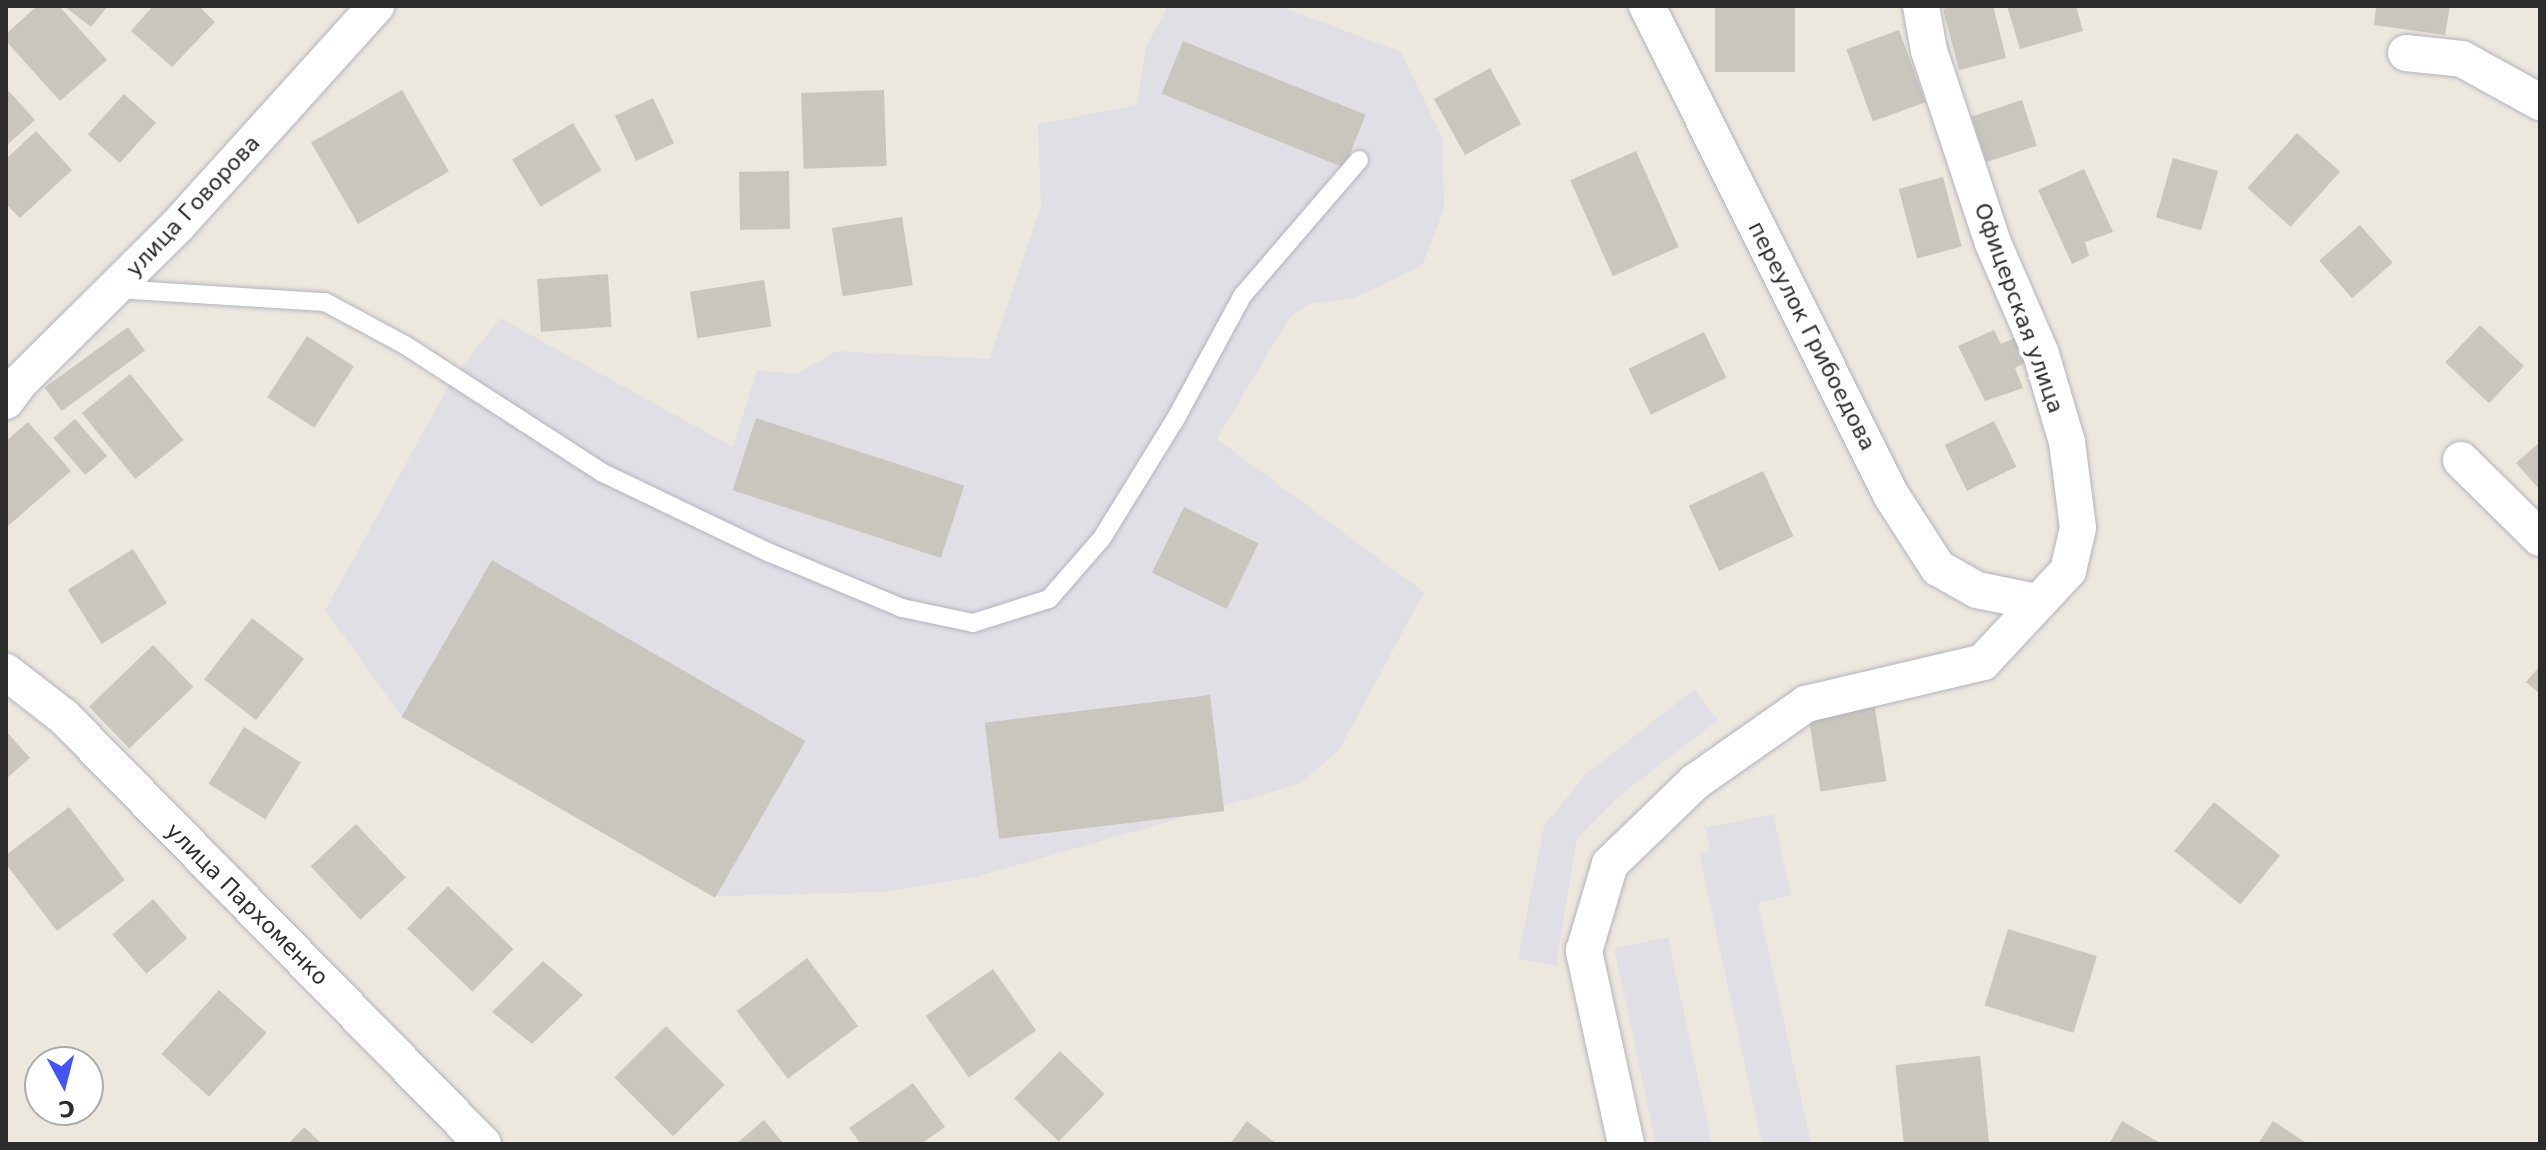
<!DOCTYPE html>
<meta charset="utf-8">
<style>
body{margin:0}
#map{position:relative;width:2546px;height:1150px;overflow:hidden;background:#ede8de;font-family:"DejaVu Sans",sans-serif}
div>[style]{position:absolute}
.industrial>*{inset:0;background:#e1dfe6;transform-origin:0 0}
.building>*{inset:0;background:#c9c6bd;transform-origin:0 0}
.roads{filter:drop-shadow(0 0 2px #b2b3bf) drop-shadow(0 0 2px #b2b3bf)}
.service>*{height:18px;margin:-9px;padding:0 9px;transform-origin:9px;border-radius:9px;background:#fff}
.minor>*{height:36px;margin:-18px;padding:0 18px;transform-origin:18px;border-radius:18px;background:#fff}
span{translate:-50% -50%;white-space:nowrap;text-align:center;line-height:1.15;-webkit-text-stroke:7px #fff;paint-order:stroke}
.street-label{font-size:22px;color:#2c2c2c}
.frame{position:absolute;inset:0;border:8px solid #2c2c2c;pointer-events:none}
.north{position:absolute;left:24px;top:1046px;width:80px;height:80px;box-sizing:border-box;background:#fff;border:2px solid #ababab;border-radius:50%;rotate:173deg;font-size:22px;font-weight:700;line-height:32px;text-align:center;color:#2c2c2c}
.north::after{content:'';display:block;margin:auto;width:28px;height:36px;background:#4253f7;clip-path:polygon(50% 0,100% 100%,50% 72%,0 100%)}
</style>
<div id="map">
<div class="industrial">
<div style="clip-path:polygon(1168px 6px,1280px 6px,1401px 52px,1442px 137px,1444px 209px,1422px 266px,1354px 298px,1309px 304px,1290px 317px,1217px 439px,1424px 592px,1340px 749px,1300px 784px,975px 877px,885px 892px,717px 896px,402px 717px,325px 610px,453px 378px,500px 318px,733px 447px,757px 370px,796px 374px,837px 351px,989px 359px,1041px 206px,1038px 124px,1137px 105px,1146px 47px)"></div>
<div style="clip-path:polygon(1694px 689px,1718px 720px,1618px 797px,1577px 838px,1556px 966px,1518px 959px,1544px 826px,1585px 775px)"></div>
<div style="clip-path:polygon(1773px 814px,1791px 895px,1758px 903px,1811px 1144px,1762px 1144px,1699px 853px,1710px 851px,1705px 828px)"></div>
<div style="left:1668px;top:937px;width:212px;height:55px;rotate:78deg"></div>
</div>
<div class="building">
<div style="clip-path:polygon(37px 6px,59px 6px,107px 60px,60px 101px,6px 41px,6px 34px)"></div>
<div style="clip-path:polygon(64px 6px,108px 6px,91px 27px)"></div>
<div style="clip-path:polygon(153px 6px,199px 6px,215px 22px,172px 67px,131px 31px)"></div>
<div style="left:1715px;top:6px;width:80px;height:66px"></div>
<div style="clip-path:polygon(1955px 6px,1993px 6px,2006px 58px,1959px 70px,1943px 9px)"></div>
<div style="clip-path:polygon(2007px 6px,2076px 6px,2083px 31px,2020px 49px)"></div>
<div style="clip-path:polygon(2376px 6px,2450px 6px,2445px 35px,2374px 25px)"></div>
<div style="left:1899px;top:30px;width:77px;height:56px;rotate:70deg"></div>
<div style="left:1183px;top:41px;width:197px;height:57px;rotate:22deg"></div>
<div style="left:1490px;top:68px;width:64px;height:64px;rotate:61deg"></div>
<div style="clip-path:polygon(6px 88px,35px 120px,6px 146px)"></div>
<div style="left:402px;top:90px;width:94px;height:105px;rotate:60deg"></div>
<div style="left:884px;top:90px;width:76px;height:83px;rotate:88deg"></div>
<div style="left:124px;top:94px;width:43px;height:54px;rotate:42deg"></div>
<div style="left:653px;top:98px;width:50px;height:42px;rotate:65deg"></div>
<div style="left:2022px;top:100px;width:48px;height:53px;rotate:72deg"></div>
<div style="left:573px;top:123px;width:55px;height:71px;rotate:59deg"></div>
<div style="clip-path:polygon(36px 131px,72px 170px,20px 218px,6px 204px,6px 159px)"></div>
<div style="left:2297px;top:133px;width:58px;height:74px;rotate:42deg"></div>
<div style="left:1636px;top:151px;width:105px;height:72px;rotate:66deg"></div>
<div style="left:2173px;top:158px;width:47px;height:62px;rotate:16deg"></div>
<div style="clip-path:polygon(2084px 169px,2113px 232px,2085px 242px,2089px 256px,2072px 264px,2038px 190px)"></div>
<div style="left:789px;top:171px;width:58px;height:50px;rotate:89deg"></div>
<div style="left:1943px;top:177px;width:72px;height:46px;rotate:75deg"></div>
<div style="left:902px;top:217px;width:69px;height:71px;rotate:81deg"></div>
<div style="left:2360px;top:225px;width:50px;height:54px;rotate:49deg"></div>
<div style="left:608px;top:274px;width:53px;height:71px;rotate:86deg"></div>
<div style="left:764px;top:280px;width:47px;height:75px;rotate:81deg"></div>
<div style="left:2480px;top:325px;width:60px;height:51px;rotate:43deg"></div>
<div style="left:128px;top:327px;width:29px;height:103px;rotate:54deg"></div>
<div style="clip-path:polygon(1994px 330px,2001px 344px,2026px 333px,2034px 358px,2015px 368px,2023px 388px,1985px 401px,1958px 346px)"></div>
<div style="left:1704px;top:332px;width:51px;height:84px;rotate:64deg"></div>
<div style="left:307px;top:336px;width:56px;height:73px;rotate:33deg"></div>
<div style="left:130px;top:374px;width:85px;height:62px;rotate:51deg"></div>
<div style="left:756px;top:418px;width:219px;height:76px;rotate:18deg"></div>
<div style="left:75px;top:419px;width:49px;height:29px;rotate:49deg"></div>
<div style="left:1994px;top:421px;width:51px;height:55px;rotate:64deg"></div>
<div style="clip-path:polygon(28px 422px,71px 471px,8px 526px,6px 441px)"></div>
<div style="clip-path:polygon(2540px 442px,2540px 490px,2516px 463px)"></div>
<div style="left:1763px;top:471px;width:72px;height:82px;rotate:65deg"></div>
<div style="left:1184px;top:507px;width:83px;height:73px;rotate:26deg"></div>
<div style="left:133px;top:549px;width:64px;height:77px;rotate:58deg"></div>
<div style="left:492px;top:560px;width:362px;height:181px;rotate:30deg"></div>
<div style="left:252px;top:618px;width:66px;height:78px;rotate:38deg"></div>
<div style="left:153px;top:645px;width:58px;height:89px;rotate:46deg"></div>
<div style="clip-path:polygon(2540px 666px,2540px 694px,2526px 682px)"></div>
<div style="left:1210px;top:695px;width:117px;height:227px;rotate:83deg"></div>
<div style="left:1874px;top:702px;width:80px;height:67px;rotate:81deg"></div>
<div style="left:244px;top:727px;width:67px;height:67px;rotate:32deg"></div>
<div style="clip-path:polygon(6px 731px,30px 758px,6px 779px)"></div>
<div style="left:2214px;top:802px;width:85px;height:63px;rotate:39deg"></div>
<div style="clip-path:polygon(69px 807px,125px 880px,57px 931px,6px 864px,6px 855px)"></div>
<div style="left:356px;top:824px;width:73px;height:62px;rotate:47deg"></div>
<div style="left:448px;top:886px;width:91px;height:59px;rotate:44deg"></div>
<div style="left:153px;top:899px;width:52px;height:54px;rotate:49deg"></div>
<div style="left:2008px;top:929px;width:93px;height:80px;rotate:17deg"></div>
<div style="left:807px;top:958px;width:85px;height:88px;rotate:53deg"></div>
<div style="clip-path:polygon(543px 961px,583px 995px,532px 1044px,492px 1012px)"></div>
<div style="left:993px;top:969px;width:75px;height:82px;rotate:55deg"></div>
<div style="left:219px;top:990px;width:64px;height:86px;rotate:42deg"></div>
<div style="left:666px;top:1026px;width:83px;height:73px;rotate:45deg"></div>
<div style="left:1060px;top:1051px;width:62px;height:66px;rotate:44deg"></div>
<div style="left:1980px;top:1056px;width:89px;height:85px;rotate:84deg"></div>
<div style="clip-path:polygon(913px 1083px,945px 1127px,921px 1144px,861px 1144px,849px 1128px)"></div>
<div style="clip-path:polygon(764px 1120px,784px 1144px,736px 1144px)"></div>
<div style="clip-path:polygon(1247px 1121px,1277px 1144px,1230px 1144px)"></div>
<div style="clip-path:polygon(2122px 1121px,2162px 1144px,2109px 1144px)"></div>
<div style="clip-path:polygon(2273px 1121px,2308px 1144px,2258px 1144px)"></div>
<div style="clip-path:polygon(304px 1127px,322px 1144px,288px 1144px)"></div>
</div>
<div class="roads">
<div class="service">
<div style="left:116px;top:289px;width:209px;rotate:3.6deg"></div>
<div style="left:325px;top:302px;width:91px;rotate:28.3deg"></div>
<div style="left:405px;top:345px;width:236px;rotate:32.9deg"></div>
<div style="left:603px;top:473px;width:185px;rotate:25.6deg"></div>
<div style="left:770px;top:553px;width:143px;rotate:22.6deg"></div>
<div style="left:902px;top:608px;width:73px;rotate:11.9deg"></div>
<div style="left:973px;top:623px;width:80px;rotate:-17.5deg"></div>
<div style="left:1049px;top:599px;width:81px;rotate:-49deg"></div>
<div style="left:1102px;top:538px;width:139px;rotate:-58.3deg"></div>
<div style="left:1175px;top:420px;width:142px;rotate:-61.5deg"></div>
<div style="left:1243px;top:295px;width:178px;rotate:-49.3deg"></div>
</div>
<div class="minor">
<div style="left:1647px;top:6px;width:546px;rotate:63.48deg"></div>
<div style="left:1891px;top:495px;width:87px;rotate:57.2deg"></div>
<div style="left:1938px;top:568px;width:45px;rotate:29.4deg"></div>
<div style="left:1977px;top:590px;width:60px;rotate:11.5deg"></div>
<div style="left:2406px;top:53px;width:56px;rotate:6.1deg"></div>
<div style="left:2462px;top:59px;width:89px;rotate:28.9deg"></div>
<div style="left:6px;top:401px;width:24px;rotate:-54deg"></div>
<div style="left:20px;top:382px;width:224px;rotate:-44.8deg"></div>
<div style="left:179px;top:224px;width:294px;rotate:-47.9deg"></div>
<div style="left:2461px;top:460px;width:111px;rotate:44.6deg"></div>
<div style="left:6px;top:672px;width:73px;rotate:37.8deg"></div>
<div style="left:64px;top:717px;width:598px;rotate:45.54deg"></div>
<div style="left:1626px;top:1144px;width:198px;rotate:-102.3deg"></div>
<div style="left:1584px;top:951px;width:91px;rotate:-73.4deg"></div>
<div style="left:1610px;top:864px;width:118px;rotate:-44deg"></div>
<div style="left:1695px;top:782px;width:136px;rotate:-35.1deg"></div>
<div style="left:1806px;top:704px;width:182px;rotate:-13.3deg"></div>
<div style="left:1983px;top:662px;width:125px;rotate:-47deg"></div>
<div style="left:2068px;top:571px;width:44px;rotate:-76.9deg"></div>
<div style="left:2078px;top:528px;width:87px;rotate:-97.3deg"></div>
<div style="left:2067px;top:442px;width:92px;rotate:-106.5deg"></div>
<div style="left:2041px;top:354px;width:121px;rotate:-113.4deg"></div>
<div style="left:1993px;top:243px;width:202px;rotate:-108.4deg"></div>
<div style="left:1929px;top:51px;width:46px;rotate:-100.1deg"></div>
</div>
</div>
<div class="street-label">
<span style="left:193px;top:206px;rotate:-47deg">улица Говорова</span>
<span style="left:2019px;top:308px;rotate:70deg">Офицерская улица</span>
<span style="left:1812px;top:336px;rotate:63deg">переулок Грибоедова</span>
<span style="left:247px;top:904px;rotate:45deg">улица Пархоменко</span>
</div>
<div class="frame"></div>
<div class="north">С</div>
</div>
